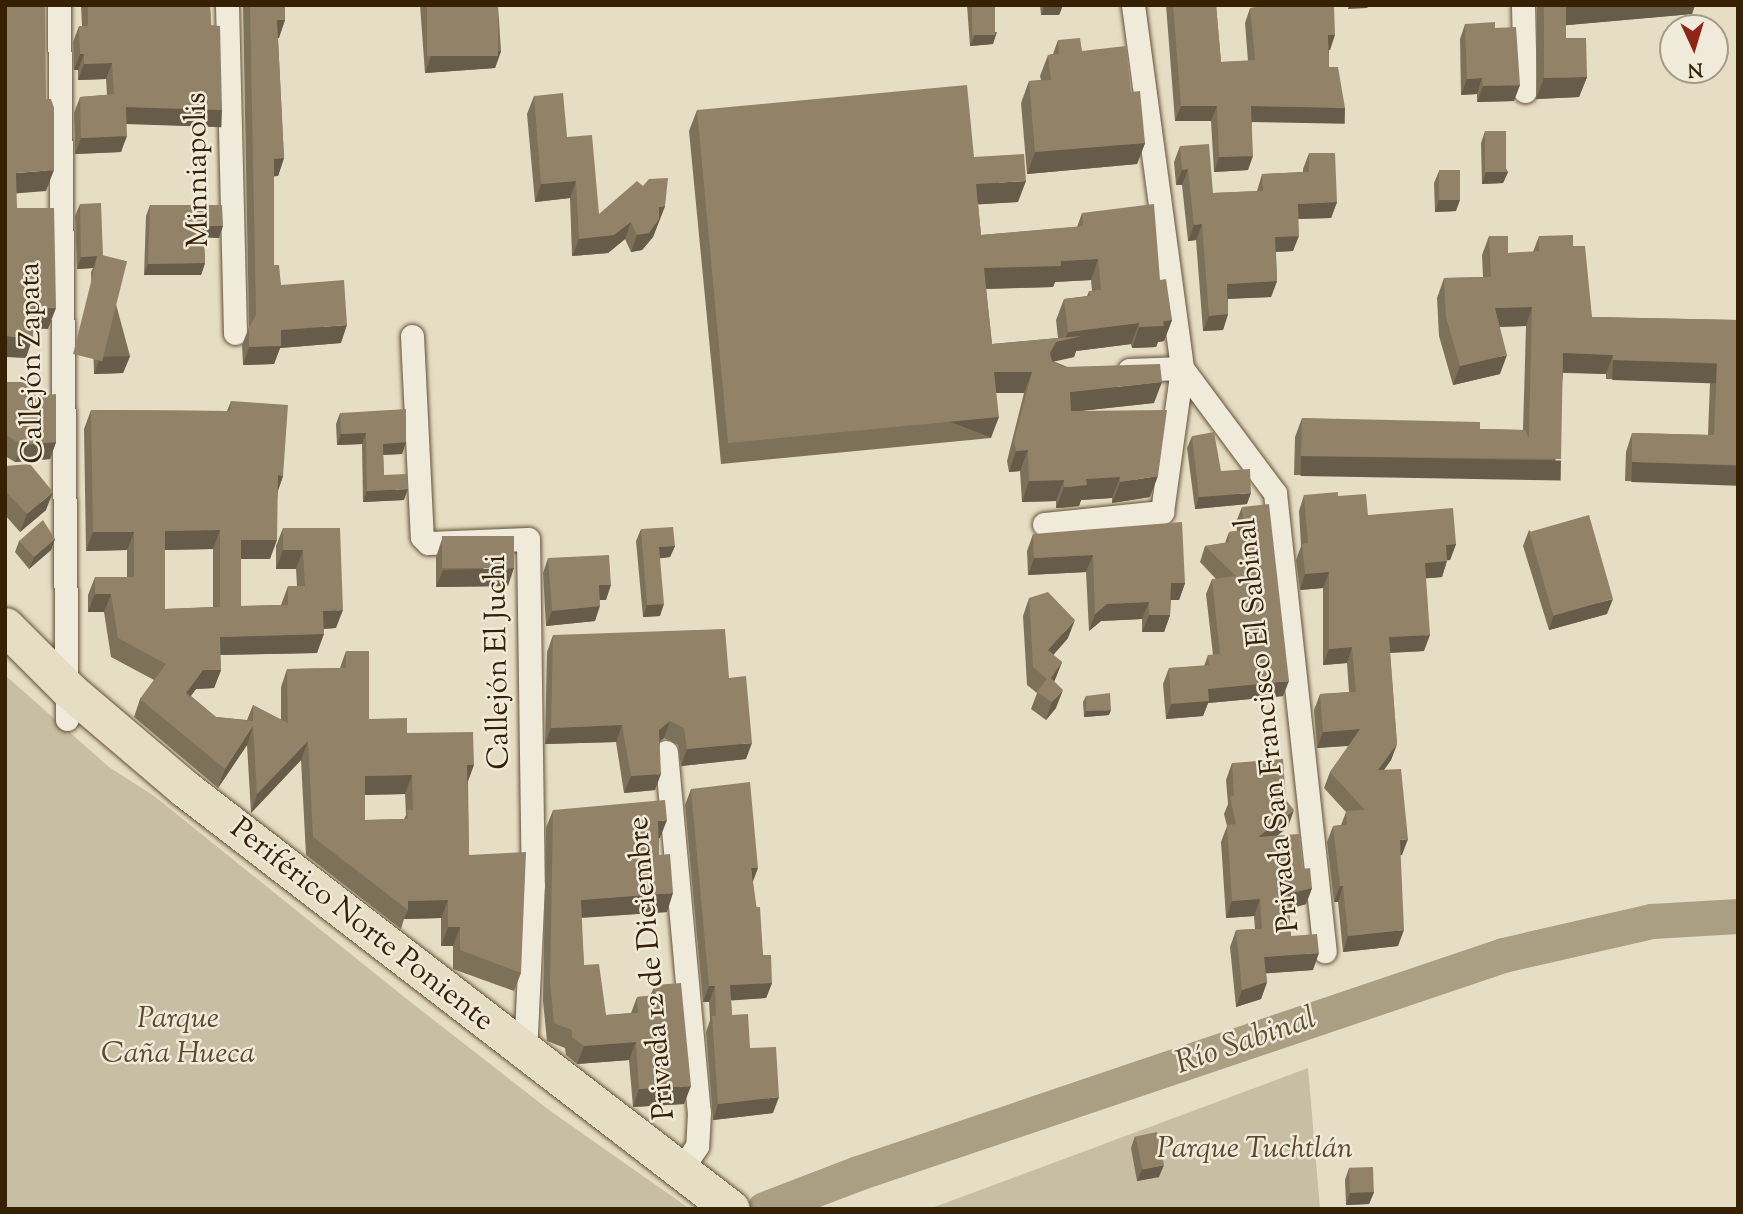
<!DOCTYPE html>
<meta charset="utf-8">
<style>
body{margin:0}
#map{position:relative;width:1743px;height:1214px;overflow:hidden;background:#e6dec4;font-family:"Sorts Mill Goudy",serif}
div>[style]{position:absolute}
.green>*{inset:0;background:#c8bea4}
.river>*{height:35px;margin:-17.5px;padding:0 17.5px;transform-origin:17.5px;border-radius:17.5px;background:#aa9e83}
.roads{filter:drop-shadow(0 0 2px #635035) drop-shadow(0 0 2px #635035)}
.minor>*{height:23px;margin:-11.5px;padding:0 11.5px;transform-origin:11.5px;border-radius:11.5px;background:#efead9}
.primary>*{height:37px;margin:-18.5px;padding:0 18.5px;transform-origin:18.5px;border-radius:18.5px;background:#e6dec4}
.wall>*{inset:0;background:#7e7159}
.shaded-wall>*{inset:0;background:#665c49;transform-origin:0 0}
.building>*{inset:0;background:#928368;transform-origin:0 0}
span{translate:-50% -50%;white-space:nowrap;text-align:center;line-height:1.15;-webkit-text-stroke:5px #efead9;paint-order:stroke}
.street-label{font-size:30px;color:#372105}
.park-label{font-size:30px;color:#5b482d;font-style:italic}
.water-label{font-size:32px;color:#5f4d31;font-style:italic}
.frame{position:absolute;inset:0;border:7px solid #372105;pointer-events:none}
.north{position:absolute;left:1659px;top:14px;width:70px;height:70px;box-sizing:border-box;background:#efead9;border:2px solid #a59a84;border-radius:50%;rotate:176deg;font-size:19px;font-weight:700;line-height:28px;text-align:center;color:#372105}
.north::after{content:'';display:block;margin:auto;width:24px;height:32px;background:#8f2418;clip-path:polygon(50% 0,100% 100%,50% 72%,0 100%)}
</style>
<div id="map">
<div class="green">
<div style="clip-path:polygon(5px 675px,109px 767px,154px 796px,408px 1000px,549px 1110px,690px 1209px,5px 1209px)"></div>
<div style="clip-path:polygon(1308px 1068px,1320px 1209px,929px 1209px)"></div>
</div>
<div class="river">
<div style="left:764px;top:1209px;width:101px;rotate:-21deg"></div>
<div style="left:858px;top:1173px;width:681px;rotate:-18.67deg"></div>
<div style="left:1503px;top:955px;width:153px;rotate:-12.9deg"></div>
<div style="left:1652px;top:921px;width:86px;rotate:-3.3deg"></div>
</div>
<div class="roads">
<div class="minor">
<div style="left:59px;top:5px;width:714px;rotate:89.36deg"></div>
<div style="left:227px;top:5px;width:328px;rotate:88.6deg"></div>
<div style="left:1133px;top:5px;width:366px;rotate:82.3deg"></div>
<div style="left:1182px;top:368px;width:156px;rotate:53.4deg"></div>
<div style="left:1275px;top:493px;width:461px;rotate:83.8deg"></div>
<div style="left:1523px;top:5px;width:86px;rotate:88.7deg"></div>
<div style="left:412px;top:336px;width:201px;rotate:87.2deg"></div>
<div style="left:422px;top:537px;width:8px;rotate:45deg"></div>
<div style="left:428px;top:543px;width:100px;rotate:-2.3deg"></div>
<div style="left:528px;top:539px;width:346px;rotate:89.2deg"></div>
<div style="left:533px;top:885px;width:169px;rotate:92.7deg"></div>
<div style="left:1044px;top:524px;width:119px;rotate:-5.8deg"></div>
<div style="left:1162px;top:512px;width:145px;rotate:-82.1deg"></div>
<div style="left:1182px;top:368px;width:53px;rotate:177.8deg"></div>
<div style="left:666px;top:752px;width:362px;rotate:84.8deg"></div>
<div style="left:699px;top:1112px;width:34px;rotate:93deg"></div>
<div style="left:697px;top:1146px;width:32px;rotate:124deg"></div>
</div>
<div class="primary">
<div style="left:5px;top:626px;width:92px;rotate:45deg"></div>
<div style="left:70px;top:691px;width:150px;rotate:40.4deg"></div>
<div style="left:184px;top:788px;width:690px;rotate:37.58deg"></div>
</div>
</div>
<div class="wall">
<div style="clip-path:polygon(81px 5px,210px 5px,211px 25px,222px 110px,216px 126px,126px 123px,121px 152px,75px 154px,74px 113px,80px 97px,107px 95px,106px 79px,78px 80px,78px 70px,74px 70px,73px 42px,79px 26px,82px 26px)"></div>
<div style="clip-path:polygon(243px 5px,285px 5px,285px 20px,278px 38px,284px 158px,278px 176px,274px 176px,274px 265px,281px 285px,341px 343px,280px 348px,274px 364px,243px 365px,242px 345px,249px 327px)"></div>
<div style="clip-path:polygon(420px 5px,498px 5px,501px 51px,495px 68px,425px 73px)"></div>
<div style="clip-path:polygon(967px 5px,995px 5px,993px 44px,970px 46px)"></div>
<div style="clip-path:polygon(1040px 5px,1063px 5px,1059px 15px,1041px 15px)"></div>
<div style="clip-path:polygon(1166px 5px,1216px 5px,1221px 62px,1248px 61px,1245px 23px,1250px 8px,1273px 5px,1334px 5px,1330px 50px,1329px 50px,1329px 67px,1339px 123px,1252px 121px,1248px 170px,1214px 172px,1211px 121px,1175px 121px)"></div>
<div style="clip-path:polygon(1537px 5px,1695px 5px,1692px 14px,1566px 25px,1566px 38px,1587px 77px,1579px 97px,1536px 99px)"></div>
<div style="clip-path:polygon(1465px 24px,1495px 28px,1514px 101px,1477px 102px,1477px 94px,1461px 95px,1460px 39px)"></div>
<div style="clip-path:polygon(1058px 40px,1082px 51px,1131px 92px,1145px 143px,1137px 164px,1027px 174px,1021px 103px,1029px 81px,1041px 80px,1040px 76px,1048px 55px,1053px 54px)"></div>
<div style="clip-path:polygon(534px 96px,567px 137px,599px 214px,665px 206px,653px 237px,642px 250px,631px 252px,625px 239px,608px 253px,572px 256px,570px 198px,535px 202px,527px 114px)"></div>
<div style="clip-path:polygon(evenodd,697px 110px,974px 157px,1018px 202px,978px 204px,981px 235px,1077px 227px,1082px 213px,1160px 280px,1172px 320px,1164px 341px,1158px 342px,1156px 347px,1132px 348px,1131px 344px,1076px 351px,1074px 357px,1053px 361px,1154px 403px,1079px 411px,1150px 497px,1112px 503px,1112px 498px,1081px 500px,1079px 506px,1063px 508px,1056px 508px,1056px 501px,1022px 502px,1020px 471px,1009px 472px,1007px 461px,1024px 393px,996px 393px,991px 438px,721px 464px,689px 131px,697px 110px,1091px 280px,1092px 291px,1089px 291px,1087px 296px,1064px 299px,1056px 320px,1058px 338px,992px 344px,986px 289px,1053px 287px,1055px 282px,1091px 280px)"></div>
<div style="clip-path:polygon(1485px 131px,1508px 172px,1503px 183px,1482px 184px,1481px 143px)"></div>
<div style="clip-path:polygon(1180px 146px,1213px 193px,1257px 191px,1262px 174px,1303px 172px,1303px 169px,1309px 153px,1337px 202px,1331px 218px,1298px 219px,1293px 251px,1276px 252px,1277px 281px,1271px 297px,1228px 299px,1228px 314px,1223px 330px,1203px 331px,1196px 240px,1188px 241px,1182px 185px,1176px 185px,1174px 162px)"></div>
<div style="clip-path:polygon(1439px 171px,1456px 211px,1435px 212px,1434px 183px)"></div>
<div style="clip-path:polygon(80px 204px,103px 256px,130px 356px,123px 373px,94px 374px,91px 272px,93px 268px,77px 269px,75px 216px)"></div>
<div style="clip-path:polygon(150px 205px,219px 238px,204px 237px,205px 263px,201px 275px,144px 275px,146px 216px)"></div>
<div style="clip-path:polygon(1489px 236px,1508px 253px,1533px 252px,1539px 236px,1573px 246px,1592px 317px,1738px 320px,1738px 484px,1625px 481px,1626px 452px,1632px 433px,1708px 435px,1710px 382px,1606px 379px,1606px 374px,1563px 373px,1554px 478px,1294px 475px,1295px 437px,1302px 418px,1480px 429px,1523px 430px,1526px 326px,1500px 327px,1500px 374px,1453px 385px,1439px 336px,1437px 298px,1444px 278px,1483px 277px,1482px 255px)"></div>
<div style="clip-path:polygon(5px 382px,56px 442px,50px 459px,15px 462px,5px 456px)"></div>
<div style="clip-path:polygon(evenodd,231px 401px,283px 476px,278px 491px,270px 559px,241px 559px,241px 606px,281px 605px,288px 586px,297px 586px,296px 569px,276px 569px,276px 546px,283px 528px,340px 528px,336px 628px,324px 629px,317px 653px,220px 655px,221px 670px,214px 688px,196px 689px,191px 696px,216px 717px,247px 720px,253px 705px,281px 720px,281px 687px,287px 669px,340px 668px,346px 651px,369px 719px,407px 733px,468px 781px,469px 855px,521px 973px,514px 991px,453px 969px,453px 946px,441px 946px,441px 918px,404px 919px,401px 929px,306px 855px,301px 760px,251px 813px,247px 745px,218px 788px,134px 717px,140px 699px,154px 680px,111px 657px,104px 612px,88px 612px,88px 595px,95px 577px,127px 577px,127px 550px,86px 551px,84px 429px,91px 410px,227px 411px,231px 401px,213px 549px,213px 607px,165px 609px,165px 550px,213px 549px,231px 401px,405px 794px,406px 815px,404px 819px,365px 820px,365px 795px,405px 794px)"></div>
<div style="clip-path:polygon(340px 413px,406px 442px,402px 454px,383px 455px,384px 475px,404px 500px,363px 502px,362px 444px,337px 445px,336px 424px)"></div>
<div style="clip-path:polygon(1192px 436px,1247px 504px,1195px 509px,1187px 448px)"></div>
<div style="clip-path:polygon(5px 466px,46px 510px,20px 532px,5px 515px)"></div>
<div style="clip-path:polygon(1304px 495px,1338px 496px,1368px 515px,1456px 544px,1450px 560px,1447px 560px,1442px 577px,1426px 578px,1424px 651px,1390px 653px,1397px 744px,1391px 760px,1384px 770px,1402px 855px,1400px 855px,1398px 946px,1343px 952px,1338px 902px,1334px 902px,1327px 842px,1333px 826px,1341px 825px,1346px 812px,1324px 788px,1330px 772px,1349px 746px,1317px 748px,1314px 710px,1320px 694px,1349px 692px,1347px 663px,1323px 665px,1323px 588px,1300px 590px,1296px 560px,1301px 546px,1299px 511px)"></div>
<div style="clip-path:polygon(1242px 507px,1283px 696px,1208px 703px,1203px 716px,1166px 719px,1163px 684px,1169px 668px,1204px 666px,1208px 655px,1213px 655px,1206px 594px,1212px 579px,1216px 579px,1200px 562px,1205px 546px,1225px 543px,1229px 532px,1237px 531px,1236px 522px)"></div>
<div style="clip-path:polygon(641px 529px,675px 546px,670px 557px,660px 558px,660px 616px,643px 617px,636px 541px)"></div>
<div style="clip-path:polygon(1529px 530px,1607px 614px,1549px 630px,1523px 546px)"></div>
<div style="clip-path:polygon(1033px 534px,1185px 583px,1179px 600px,1171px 600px,1170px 615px,1164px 632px,1142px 632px,1142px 619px,1101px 621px,1089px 631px,1086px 572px,1028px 575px,1027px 551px)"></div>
<div style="clip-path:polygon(55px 539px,51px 550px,29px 569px,15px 552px,19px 541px)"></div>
<div style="clip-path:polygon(442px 539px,508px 586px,436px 587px,436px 557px)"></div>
<div style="clip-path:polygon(548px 558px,606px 600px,600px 600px,595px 621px,546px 626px,543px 573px)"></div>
<div style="clip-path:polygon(1029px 598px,1068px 638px,1053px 655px,1062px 662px,1054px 681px,1056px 708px,1046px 720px,1031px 709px,1037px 693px,1027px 685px,1023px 616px)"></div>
<div style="clip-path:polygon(553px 635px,729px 678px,746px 759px,681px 766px,678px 745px,664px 738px,660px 742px,655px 790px,624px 793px,616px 742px,545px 744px,547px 652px)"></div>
<div style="clip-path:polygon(1086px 696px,1109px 715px,1084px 717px,1083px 702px)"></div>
<div style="clip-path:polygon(1232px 763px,1288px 827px,1277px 836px,1303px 869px,1312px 888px,1306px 904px,1289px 909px,1291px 936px,1313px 970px,1266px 973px,1267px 982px,1261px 999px,1236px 1007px,1230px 947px,1236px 930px,1255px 929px,1254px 916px,1226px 918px,1221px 842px,1227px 826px,1224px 814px,1228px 804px,1226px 780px)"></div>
<div style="clip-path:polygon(691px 789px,753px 882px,763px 955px,772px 983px,766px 998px,731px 1000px,732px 1015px,750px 1048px,773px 1113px,713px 1120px,706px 1032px,710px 1020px,709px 1002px,703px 1002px,685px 805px)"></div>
<div style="clip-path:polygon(553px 810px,660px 838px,659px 838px,659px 855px,667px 912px,581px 918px,584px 965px,606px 1015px,631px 1013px,637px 997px,650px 996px,655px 985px,684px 1104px,633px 1107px,629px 1060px,577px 1064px,566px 1055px,565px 1048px,547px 1041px,543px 1001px,546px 828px)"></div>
<div style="clip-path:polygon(1135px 1136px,1159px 1177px,1137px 1181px,1131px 1148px)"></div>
<div style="clip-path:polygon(1349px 1168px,1374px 1192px,1369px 1204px,1346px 1205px,1345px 1180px)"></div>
</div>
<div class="shaded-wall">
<div style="clip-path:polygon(1045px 5px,1063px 5px,1059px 15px,1041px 15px)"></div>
<div style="clip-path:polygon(1349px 5px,1370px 5px,1367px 8px,1348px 9px)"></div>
<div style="clip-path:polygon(1566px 5px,1695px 5px,1692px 14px,1558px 26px)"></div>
<div style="clip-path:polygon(277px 20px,285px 20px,279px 38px,270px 39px)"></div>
<div style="clip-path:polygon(997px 32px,993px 44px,970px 46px,975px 35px)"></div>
<div style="clip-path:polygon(1328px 35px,1335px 35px,1330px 50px,1323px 50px)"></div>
<div style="clip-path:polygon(501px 51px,495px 68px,425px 73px,431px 56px)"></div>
<div style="clip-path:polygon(80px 54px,84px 54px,78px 70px,74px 70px)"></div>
<div style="clip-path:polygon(112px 63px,106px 79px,78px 80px,84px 64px)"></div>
<div style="clip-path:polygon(1587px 77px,1579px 97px,1536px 99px,1544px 78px)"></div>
<div style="clip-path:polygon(1482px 78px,1477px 94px,1461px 95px,1467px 79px)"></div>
<div style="clip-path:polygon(1520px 85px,1514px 101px,1477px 102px,1483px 86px)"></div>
<div style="clip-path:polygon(1181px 106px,1217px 106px,1211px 121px,1175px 121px)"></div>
<div style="left:1251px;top:106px;width:94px;height:16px;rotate:1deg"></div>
<div style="left:126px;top:107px;width:96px;height:17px;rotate:2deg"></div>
<div style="clip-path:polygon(127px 136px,121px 152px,75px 154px,81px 138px)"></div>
<div style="clip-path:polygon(1145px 143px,1137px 164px,1027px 174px,1035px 152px)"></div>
<div style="clip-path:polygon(1253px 156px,1248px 170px,1214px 172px,1219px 157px)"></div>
<div style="clip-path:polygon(284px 158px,278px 176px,267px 177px,274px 159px)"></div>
<div style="clip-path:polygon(1188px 169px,1182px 185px,1176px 185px,1182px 170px)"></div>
<div style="clip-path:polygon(54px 170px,46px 191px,9px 194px,16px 173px)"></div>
<div style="clip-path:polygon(1486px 172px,1508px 172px,1503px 183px,1482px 184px)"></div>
<div style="clip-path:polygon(576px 181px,570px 198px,535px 202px,541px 184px)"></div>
<div style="clip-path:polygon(1026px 181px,1018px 202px,969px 205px,976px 184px)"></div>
<div style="clip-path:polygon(1439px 200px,1460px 200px,1456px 211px,1435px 212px)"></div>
<div style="clip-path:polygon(1337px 202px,1331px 218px,1292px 219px,1298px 204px)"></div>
<div style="clip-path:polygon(665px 206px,653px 237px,642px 250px,631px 252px,637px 235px,659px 207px)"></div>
<div style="clip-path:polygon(631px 222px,625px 239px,608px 253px,572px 256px,579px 239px)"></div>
<div style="clip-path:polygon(1202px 224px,1196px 240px,1188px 241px,1194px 225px)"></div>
<div style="clip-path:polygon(203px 226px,223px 226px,219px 238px,199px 237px)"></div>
<div style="clip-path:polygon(1299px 236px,1293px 251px,1269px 252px,1275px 237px)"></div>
<div style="clip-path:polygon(97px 256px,93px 268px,77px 269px,81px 257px)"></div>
<div style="clip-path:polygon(1098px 259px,1091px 280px,1055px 282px,1053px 287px,977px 289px,984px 268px,1061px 261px)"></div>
<div style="clip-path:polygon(205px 263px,201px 275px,144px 275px,148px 264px)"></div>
<div style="clip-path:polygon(1277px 281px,1271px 297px,1221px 299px,1227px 284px)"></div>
<div style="clip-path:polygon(34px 307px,56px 308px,48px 329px,26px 328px)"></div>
<div style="clip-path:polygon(1532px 307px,1526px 326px,1488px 327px,1495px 308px)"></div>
<div style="clip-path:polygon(1228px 314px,1223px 330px,1203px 331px,1209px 316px)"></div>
<div style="clip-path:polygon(1172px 320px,1164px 341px,1158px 342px,1156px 347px,1132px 348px,1139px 327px)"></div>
<div style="clip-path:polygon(1139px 323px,1131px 344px,1076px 351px,1074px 357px,1048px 363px,1050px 353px,1056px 342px,1065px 339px,1068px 332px)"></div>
<div style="clip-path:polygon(347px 325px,341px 343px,280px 348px,274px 364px,243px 365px,249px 347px,281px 330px)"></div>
<div style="clip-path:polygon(5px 336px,33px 337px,26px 358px,5px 357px)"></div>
<div style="clip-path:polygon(1563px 353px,1613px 355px,1606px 374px,1556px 372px)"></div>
<div style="clip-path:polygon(1507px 355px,1500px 374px,1453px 385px,1460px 366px)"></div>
<div style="clip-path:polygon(130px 356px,123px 373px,94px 374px,100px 357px)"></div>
<div style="left:1613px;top:360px;width:104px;height:20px;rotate:2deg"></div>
<div style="clip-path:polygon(994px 372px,1032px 372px,1024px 393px,987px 393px)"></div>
<div style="clip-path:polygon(1162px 382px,1154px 403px,1062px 413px,1070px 392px)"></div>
<div style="left:999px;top:417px;width:22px;height:272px;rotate:111deg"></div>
<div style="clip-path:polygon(366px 433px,362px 444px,337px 445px,341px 434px)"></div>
<div style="clip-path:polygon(56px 442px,50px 459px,15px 462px,22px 445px)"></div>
<div style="clip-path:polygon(406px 442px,402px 454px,379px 455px,383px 444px)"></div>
<div style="clip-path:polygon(1028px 450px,1020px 471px,1009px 472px,1016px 451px)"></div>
<div style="left:1301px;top:456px;width:260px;height:20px;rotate:1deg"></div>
<div style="left:1632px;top:462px;width:106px;height:20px;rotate:2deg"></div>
<div style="clip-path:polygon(278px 475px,283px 476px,276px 495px)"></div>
<div style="clip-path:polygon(1158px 476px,1150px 497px,1112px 503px,1120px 482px)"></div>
<div style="clip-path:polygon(1120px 477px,1112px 498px,1081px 500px,1079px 506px,1056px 508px,1064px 487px,1086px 479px)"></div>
<div style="clip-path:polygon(1064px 480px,1056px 501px,1022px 502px,1029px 481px)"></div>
<div style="clip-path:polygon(408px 489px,404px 500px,363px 502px,367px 491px)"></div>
<div style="clip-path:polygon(53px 492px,46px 510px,20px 532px,27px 514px)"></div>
<div style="clip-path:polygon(1251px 493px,1247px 504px,1195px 509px,1199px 497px)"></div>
<div style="clip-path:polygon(220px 530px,213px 549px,158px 550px,165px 531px)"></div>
<div style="clip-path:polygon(93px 532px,134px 532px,127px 550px,86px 551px)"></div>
<div style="clip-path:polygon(55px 539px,51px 550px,29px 569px,34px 557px)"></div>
<div style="clip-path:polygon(241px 540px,277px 540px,270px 559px,234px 559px)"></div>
<div style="clip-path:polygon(1456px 544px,1450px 560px,1440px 561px,1446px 545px)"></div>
<div style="clip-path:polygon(675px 546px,670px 557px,655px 559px,659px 547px)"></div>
<div style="clip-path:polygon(283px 550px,303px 550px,296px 569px,276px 569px)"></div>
<div style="clip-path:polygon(1093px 555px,1086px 572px,1028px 575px,1034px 558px)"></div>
<div style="clip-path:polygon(1447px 561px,1442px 577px,1419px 579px,1425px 563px)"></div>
<div style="clip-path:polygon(514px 568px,508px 586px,436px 587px,443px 570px)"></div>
<div style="clip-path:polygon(1329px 572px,1323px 588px,1300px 590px,1305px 574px)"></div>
<div style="clip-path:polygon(1171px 583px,1185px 583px,1179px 600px,1165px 600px)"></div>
<div style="clip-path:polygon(599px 585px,611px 585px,606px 600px,594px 600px)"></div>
<div style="clip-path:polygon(95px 594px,111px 594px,104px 612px,88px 612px)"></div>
<div style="clip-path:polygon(1613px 599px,1607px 614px,1549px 630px,1554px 614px)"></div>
<div style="clip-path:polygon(1149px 602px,1142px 619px,1101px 621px,1089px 631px,1095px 614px,1107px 604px)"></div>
<div style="clip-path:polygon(664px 604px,660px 616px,643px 617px,647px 605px)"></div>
<div style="clip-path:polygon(600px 606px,595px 621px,546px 626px,552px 611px)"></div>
<div style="clip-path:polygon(343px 610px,336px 628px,317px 629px,323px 611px)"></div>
<div style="clip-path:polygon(1149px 615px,1170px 615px,1164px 632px,1142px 632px)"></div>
<div style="clip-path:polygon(1075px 620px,1068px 638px,1042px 668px,1048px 650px)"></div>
<div style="clip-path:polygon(324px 634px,317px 653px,213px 655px,220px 637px)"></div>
<div style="clip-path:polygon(1430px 635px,1424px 651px,1383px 653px,1389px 637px)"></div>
<div style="clip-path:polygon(1352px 647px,1347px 663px,1323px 665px,1329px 649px)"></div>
<div style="clip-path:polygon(1062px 662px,1055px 680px,1044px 695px,1051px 678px)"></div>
<div style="clip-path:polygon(203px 670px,221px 670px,214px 688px,196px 689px,179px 711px,186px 693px)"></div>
<div style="clip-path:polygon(1289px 681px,1283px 696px,1208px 703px,1203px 716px,1166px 719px,1171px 704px,1208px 689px)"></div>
<div style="clip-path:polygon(1063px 690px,1056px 708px,1046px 720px,1052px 702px)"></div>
<div style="clip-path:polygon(1111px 710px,1109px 715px,1084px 717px,1086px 711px)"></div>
<div style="clip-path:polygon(670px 721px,664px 738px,653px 747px,659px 730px)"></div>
<div style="clip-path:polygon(622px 725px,616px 742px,545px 744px,551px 728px)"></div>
<div style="clip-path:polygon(253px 726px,247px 745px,218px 788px,225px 769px)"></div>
<div style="clip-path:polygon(1360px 729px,1354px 745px,1317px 748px,1323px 732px)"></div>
<div style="clip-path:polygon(308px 741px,301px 760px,251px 813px,257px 794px)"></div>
<div style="clip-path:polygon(752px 743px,746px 759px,681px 766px,687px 749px)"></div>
<div style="clip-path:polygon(1397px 744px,1391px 760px,1372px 786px,1378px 770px)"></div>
<div style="clip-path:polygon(467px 765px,474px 765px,467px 784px)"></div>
<div style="clip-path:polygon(661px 774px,655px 790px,624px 793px,631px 776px)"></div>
<div style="clip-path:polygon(412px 775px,405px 794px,358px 795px,365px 776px)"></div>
<div style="clip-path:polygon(1294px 810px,1288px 827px,1252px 854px,1258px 837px)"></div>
<div style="clip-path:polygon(667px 820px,660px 838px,651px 839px,658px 821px)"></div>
<div style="clip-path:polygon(1408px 839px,1402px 855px,1394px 856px,1400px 840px)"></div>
<div style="clip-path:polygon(751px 868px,758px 868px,752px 884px)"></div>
<div style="clip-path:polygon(1340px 886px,1343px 886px,1338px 902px,1334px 902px)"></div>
<div style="clip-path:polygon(1312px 888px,1306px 904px,1282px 911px,1288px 894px)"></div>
<div style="clip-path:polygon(673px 893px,667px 912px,574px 918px,581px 900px)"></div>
<div style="clip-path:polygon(1260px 899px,1254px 916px,1226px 918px,1232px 901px)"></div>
<div style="clip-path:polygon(448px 900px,441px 918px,404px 919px,408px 910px,408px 901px)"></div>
<div style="clip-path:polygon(448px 927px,460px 927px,453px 946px,441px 946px)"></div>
<div style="clip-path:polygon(1404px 930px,1398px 946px,1343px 952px,1348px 936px)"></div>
<div style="clip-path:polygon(1319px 953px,1313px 970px,1258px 974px,1264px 957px)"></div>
<div style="clip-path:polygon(1267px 982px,1261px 999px,1236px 1007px,1242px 990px)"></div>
<div style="clip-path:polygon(772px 983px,766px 998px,724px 1001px,730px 985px)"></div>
<div style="clip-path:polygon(709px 986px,715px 986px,709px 1002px,703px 1002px)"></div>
<div style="clip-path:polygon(636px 1042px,629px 1060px,577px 1064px,584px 1046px)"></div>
<div style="clip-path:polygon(691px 1086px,684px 1104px,633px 1107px,639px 1089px)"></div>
<div style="clip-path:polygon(779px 1097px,773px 1113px,713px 1120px,718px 1104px)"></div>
<div style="clip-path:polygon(1164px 1165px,1159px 1177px,1137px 1181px,1142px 1169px)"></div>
<div style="clip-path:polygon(1374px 1192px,1369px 1204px,1346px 1205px,1350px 1193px)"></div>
</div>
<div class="building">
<div style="clip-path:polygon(5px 5px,45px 5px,46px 99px,51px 99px,54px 108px,54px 170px,16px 173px,17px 208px,54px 208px,56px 308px,34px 307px,33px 337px,5px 336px)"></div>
<div style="clip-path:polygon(88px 5px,210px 5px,211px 25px,220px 26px,222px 110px,126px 107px,127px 136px,81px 138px,80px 97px,114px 94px,112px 63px,84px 64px,84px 54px,80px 54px,79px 26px,88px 26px)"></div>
<div style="clip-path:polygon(250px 5px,285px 5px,285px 20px,277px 20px,284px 158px,274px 159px,274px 265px,279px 265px,281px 285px,344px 280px,347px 325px,281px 330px,281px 346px,249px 347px,249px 327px,256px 315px)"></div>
<div style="left:427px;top:5px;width:71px;height:51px"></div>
<div style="left:972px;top:5px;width:23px;height:30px"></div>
<div style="clip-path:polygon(1173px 5px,1216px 5px,1221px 62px,1255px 60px,1250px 8px,1277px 5px,1334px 5px,1335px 35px,1328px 35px,1329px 67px,1338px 67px,1345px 108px,1251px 106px,1253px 156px,1219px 157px,1217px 106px,1181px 106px)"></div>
<div style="clip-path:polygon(1544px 5px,1566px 5px,1566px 38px,1586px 38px,1587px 77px,1544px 78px)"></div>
<div style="clip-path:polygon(1495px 22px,1495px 28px,1516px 27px,1520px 85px,1483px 86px,1482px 78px,1467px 79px,1465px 24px)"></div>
<div style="clip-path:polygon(1080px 38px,1082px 51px,1126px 46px,1131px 92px,1140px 91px,1145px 143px,1035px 152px,1029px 81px,1051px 80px,1048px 55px,1059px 54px,1058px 40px)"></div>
<div style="clip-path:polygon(967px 85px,974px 157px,1024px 154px,1026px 181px,976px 184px,981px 235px,1083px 226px,1082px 213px,1154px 204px,1160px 280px,1166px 279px,1172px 320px,1163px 321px,1164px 326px,1139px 327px,1139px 323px,1068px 332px,1064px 299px,1090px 296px,1089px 291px,1101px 290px,1098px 259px,1061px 261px,1061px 266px,984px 268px,992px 344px,1082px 336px,1056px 342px,1050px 353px,1052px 361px,1064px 367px,1160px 364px,1162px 382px,1070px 392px,1071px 411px,1167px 410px,1158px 476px,1120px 482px,1120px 477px,1086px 479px,1087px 485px,1070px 487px,1064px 487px,1064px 480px,1029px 481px,1028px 450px,1016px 451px,1014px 440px,1032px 372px,994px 372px,999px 417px,728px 443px,697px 110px)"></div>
<div style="clip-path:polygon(563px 93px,567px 137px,592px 135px,599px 214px,637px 181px,643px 186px,649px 179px,668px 178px,665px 206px,659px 207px,659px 219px,649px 233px,637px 235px,631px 222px,614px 235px,579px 239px,576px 181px,541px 184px,534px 96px)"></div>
<div style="left:1485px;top:131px;width:21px;height:41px"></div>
<div style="clip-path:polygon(1209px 144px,1213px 193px,1263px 191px,1262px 174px,1309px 172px,1309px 153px,1335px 153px,1337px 202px,1298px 204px,1299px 236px,1275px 237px,1277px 281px,1227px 284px,1228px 314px,1209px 316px,1202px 224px,1194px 225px,1188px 169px,1182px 170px,1180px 146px)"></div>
<div style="left:1460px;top:170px;width:30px;height:21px;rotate:90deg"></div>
<div style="clip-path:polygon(101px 203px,103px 256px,98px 254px,98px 256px,81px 257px,80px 204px)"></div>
<div style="clip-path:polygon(150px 205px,222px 205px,223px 226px,203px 226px,205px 263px,148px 264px)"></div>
<div style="clip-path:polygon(1573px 235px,1573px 246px,1585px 246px,1592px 317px,1738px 320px,1738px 465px,1632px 462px,1632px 433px,1714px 435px,1717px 363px,1613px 360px,1613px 355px,1563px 353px,1561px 459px,1301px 456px,1302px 418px,1480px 422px,1480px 429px,1525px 430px,1529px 438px,1532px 307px,1495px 308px,1507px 355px,1460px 366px,1446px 317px,1444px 278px,1491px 277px,1489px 236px,1508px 236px,1508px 253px,1539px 251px,1539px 236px)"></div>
<div style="left:98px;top:254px;width:30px;height:103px;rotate:14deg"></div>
<div style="clip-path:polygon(5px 382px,35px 382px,45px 395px,56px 394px,56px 442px,22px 445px,5px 434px)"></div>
<div style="clip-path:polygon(evenodd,231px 401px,288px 405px,283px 476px,278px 475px,277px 540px,241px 540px,241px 606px,288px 605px,288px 586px,305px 586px,303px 550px,283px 550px,283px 528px,340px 528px,343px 610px,323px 611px,324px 634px,220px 637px,221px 670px,203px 670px,186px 693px,216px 717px,253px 721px,253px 705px,288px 723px,287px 669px,346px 668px,346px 651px,369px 651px,369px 719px,407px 718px,407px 733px,473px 732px,474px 765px,467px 765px,469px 855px,526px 852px,521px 973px,460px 950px,460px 927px,448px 927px,448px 900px,408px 901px,408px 910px,313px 837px,308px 741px,257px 794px,253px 726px,225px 769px,140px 699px,166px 664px,118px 638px,111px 594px,95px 594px,95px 577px,134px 577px,134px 532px,93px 532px,91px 410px,230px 411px,231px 401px,220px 530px,220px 607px,165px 609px,165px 531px,220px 530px,231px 401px,412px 775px,413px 810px,407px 810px,408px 819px,365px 820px,365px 776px,412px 775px)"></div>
<div style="clip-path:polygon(406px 409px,406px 442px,383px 444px,384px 475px,407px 474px,408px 489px,367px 491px,366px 433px,341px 434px,340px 413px)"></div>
<div style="clip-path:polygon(1214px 432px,1221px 471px,1250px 469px,1251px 493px,1199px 497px,1192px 436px)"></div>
<div style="clip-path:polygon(30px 464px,53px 492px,27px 514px,5px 491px,5px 466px)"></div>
<div style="clip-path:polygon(1338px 492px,1338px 496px,1366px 494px,1368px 515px,1453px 508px,1456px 544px,1446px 545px,1447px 561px,1425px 563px,1430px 635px,1389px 637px,1397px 744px,1378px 770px,1401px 769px,1408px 839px,1400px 840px,1404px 930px,1348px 936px,1343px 886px,1340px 886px,1333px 826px,1347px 825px,1346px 811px,1365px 810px,1330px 772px,1360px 729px,1323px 732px,1320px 694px,1356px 692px,1352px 647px,1329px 649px,1329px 572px,1305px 574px,1302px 544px,1308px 543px,1304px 495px)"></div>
<div style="clip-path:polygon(1269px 504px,1289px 681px,1208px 689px,1209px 701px,1171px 704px,1169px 668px,1209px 665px,1208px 655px,1220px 654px,1212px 579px,1236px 576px,1205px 546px,1229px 542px,1229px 532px,1244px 530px,1242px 507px)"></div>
<div style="left:1589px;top:515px;width:87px;height:62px;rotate:74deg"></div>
<div style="clip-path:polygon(43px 520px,55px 539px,34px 557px,19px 541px)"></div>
<div style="clip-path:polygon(1182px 522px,1185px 583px,1171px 583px,1170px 615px,1149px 615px,1149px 602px,1107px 604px,1095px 614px,1093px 555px,1034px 558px,1033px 534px)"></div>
<div style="clip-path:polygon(673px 527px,675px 546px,659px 547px,664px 604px,647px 605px,641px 529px)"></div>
<div style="left:514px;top:536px;width:32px;height:72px;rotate:90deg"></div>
<div style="clip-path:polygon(609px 555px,611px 585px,599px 585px,600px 606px,552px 611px,548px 558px)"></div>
<div style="clip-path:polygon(1048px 592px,1075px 620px,1048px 650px,1062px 662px,1051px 678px,1063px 690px,1052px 702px,1037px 692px,1047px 679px,1033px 667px,1029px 598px)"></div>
<div style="clip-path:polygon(725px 629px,729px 678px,746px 676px,752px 743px,687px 749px,684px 728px,670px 721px,659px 730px,661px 774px,631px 776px,622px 725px,551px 728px,553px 635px)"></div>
<div style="clip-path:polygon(1110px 693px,1111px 710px,1086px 711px,1086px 696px)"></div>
<div style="clip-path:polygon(1283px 759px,1286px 800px,1294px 810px,1258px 837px,1299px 834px,1303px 869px,1310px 868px,1312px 888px,1288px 894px,1291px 936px,1317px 934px,1319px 953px,1264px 957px,1267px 982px,1242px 990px,1236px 930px,1262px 929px,1260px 899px,1232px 901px,1227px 825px,1236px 824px,1230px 797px,1234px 795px,1232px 763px)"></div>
<div style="clip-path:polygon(750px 782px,758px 868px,751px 868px,756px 907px,760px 907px,763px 955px,771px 955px,772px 983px,730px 985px,732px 1015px,748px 1014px,750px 1048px,776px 1047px,779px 1097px,718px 1104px,712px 1016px,716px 1016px,715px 986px,709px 986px,691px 789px)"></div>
<div style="clip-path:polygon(665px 800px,667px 820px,658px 821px,659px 855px,670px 854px,673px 893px,581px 900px,584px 965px,599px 964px,606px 1015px,638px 1013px,637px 997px,655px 995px,655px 985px,681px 983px,691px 1086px,639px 1089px,636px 1042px,584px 1046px,572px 1037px,572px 1030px,554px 1023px,550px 983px,553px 810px)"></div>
<div style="left:1157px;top:1132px;width:34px;height:22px;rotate:78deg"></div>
<div style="left:1373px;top:1167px;width:25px;height:24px;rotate:88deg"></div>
</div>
<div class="street-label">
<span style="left:199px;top:170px;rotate:-91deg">Minniapolis</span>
<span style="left:33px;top:363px;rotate:-91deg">Callejón Zapata</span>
<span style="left:499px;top:662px;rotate:-91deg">Callejón El Juchi</span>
<span style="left:1269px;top:725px;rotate:-96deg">Privada San Francisco El Sabinal</span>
<span style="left:361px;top:926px;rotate:38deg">Periférico Norte Poniente</span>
<span style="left:653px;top:968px;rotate:-95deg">Privada 12 de Diciembre</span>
</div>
<div class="park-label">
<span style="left:178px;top:1037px">Parque<br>Caña Hueca</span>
<span style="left:1255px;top:1150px">Parque Tuchtlán</span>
</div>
<div class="water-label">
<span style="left:1246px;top:1042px;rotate:-19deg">Río Sabinal</span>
</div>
<div class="frame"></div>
<div class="north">N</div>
</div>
